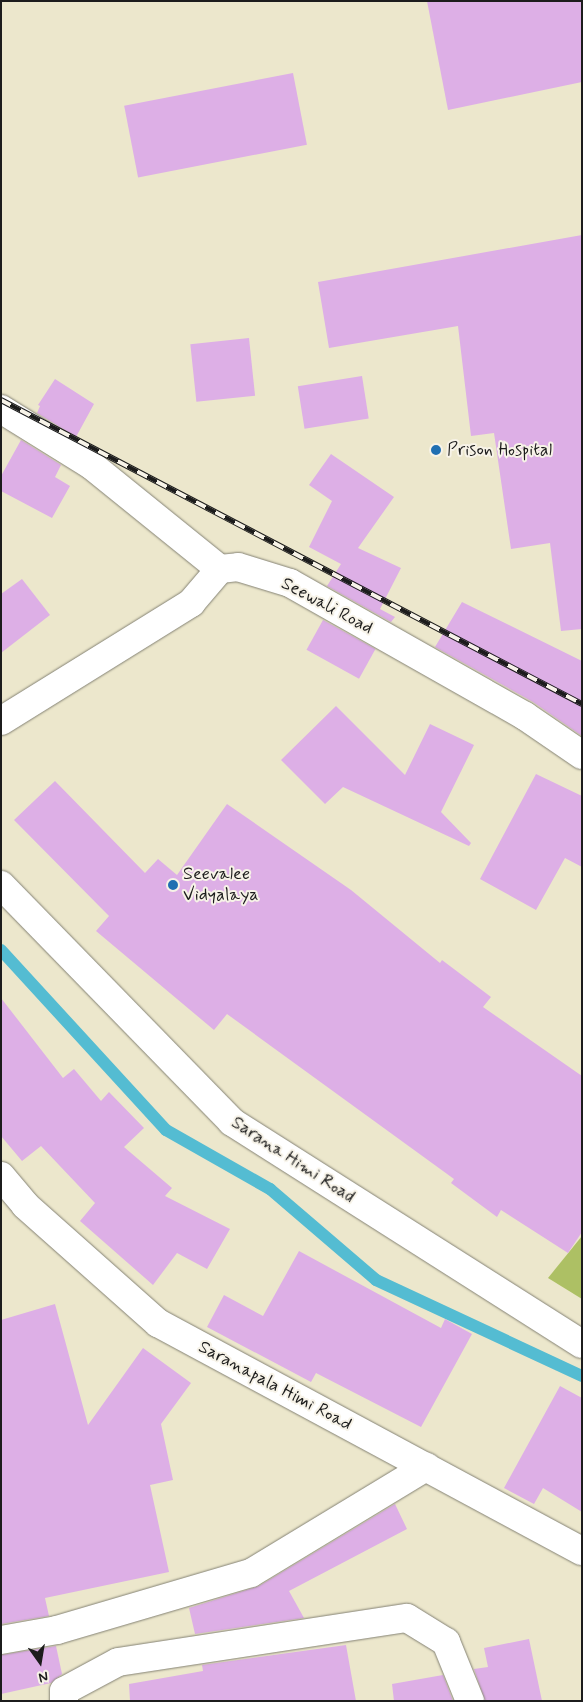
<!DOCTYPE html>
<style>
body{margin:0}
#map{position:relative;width:583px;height:1702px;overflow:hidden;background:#ece7cc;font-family:Mynerve,sans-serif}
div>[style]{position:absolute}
.green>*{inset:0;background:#adc064}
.stream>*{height:12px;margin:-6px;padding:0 6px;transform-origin:6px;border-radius:6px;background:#54bcd2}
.building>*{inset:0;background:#ddafe6;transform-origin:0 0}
.roads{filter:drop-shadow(0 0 1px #848274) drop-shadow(0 0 1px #848274)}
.minor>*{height:28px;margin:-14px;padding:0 14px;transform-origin:14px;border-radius:14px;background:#fff}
.tertiary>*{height:28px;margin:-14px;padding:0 14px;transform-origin:14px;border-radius:14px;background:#fff}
.rail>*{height:5.5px;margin-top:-2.75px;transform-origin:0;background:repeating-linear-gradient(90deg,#f7f3e8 0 11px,#1c1c1c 0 22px);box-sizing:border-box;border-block:1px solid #1c1c1c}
.dots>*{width:14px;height:14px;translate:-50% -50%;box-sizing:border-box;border:2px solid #f7f3e8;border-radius:50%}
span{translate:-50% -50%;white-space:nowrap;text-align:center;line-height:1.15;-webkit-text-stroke:4px #f7f3e8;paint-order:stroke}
.poi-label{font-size:18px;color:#1c1c1c}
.left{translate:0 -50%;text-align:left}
.street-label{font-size:18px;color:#1c1c1c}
.frame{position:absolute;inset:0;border:2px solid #1c1c1c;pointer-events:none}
.north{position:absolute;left:15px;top:1637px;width:50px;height:50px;-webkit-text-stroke:4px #f7f3e8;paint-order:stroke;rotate:167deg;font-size:14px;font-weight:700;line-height:20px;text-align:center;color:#1c1c1c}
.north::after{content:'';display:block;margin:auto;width:18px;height:22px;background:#1c1c1c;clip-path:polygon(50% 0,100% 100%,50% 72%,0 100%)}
</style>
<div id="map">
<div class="green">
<div style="clip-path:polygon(582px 1236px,582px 1299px,548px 1278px)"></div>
</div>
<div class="stream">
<div style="left:1px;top:950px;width:244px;rotate:47.5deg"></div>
<div style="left:166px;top:1130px;width:120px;rotate:29.6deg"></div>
<div style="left:270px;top:1189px;width:140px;rotate:40.6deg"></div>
<div style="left:376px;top:1280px;width:227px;rotate:25deg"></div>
</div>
<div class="building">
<div style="clip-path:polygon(427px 1px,582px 1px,582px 82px,448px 110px)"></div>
<div style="left:293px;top:73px;width:73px;height:172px;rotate:79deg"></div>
<div style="clip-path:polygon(582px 235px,582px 629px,561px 631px,550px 543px,511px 549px,494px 433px,471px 436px,458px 326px,329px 348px,318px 282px)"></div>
<div style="left:249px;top:338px;width:58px;height:59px;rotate:84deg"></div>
<div style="left:362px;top:376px;width:43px;height:65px;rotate:81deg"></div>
<div style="clip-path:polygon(55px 379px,94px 404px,76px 437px,37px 413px,40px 406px,38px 405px)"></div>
<div style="clip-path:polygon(21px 440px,61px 465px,55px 477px,70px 486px,52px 518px,1px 491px,1px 476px)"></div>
<div style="clip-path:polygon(331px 454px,394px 497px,358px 548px,401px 568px,380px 609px,395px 617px,391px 622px,327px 586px,341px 564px,309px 547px,332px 501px,309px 485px)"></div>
<div style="clip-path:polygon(22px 579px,50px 615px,1px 653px,1px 594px)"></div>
<div style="clip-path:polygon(462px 602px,582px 661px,582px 736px,533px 702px,435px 647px)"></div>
<div style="left:323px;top:620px;width:60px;height:34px;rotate:29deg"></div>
<div style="clip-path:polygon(336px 706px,405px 775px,430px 724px,474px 745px,441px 812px,471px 843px,469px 846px,343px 787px,325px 804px,281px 760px)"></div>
<div style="clip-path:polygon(536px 774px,582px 796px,582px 867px,565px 858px,536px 910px,480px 879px)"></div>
<div style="clip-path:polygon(55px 781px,145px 873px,158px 859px,177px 875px,227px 804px,351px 890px,440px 963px,442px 960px,491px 997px,483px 1007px,582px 1076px,582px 1232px,568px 1253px,501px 1210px,497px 1217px,451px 1183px,454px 1179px,227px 1014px,214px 1030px,96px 931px,109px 916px,14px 820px)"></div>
<div style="clip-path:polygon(1px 998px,63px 1078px,74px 1069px,101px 1101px,109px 1092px,144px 1128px,124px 1147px,172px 1188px,165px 1196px,230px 1229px,207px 1269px,177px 1253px,153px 1285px,80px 1221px,95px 1203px,41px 1146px,22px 1161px,1px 1136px)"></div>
<div style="clip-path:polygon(299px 1251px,441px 1328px,445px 1319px,472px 1334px,421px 1427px,316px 1373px,311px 1382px,207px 1327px,224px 1295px,263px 1316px)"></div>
<div style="clip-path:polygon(55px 1304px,88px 1425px,143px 1348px,191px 1383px,161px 1424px,173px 1480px,150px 1485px,169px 1572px,45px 1598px,49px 1616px,1px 1624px,1px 1320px)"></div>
<div style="clip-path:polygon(560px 1386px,582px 1398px,582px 1512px,543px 1488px,534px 1504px,504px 1488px)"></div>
<div style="clip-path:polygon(395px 1504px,407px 1529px,289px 1591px,304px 1618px,195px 1634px,189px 1608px,259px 1586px)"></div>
<div style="clip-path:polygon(529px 1639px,542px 1701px,485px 1701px,474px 1669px,488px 1667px,484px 1648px)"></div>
<div style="clip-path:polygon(346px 1645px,356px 1701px,130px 1701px,129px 1684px,203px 1671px,202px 1665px)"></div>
<div style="clip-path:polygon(56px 1646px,62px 1674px,51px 1683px,1px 1694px,1px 1655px)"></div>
<div style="clip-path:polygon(443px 1675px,453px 1701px,394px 1701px,392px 1684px)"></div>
</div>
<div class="roads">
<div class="minor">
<div style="left:1px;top:409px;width:106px;rotate:31.9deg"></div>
<div style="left:91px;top:465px;width:166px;rotate:38.9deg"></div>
<div style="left:1px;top:721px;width:224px;rotate:-31.8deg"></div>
<div style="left:191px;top:603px;width:45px;rotate:-49.5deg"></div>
<div style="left:220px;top:569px;width:18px;rotate:-6deg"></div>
<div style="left:238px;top:567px;width:54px;rotate:17.1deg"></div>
<div style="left:290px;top:583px;width:270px;rotate:29.5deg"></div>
<div style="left:525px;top:716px;width:69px;rotate:34.4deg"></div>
<div style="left:1px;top:885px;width:331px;rotate:45.7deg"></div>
<div style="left:232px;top:1122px;width:414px;rotate:32.4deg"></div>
<div style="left:1px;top:1640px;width:57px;rotate:-10.1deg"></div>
<div style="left:57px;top:1630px;width:202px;rotate:-16.4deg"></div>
<div style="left:251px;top:1573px;width:205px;rotate:-31.2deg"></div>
<div style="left:64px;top:1701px;width:10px;rotate:-90deg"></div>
<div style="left:64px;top:1691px;width:61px;rotate:-28.2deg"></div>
<div style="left:118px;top:1662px;width:292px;rotate:-8.7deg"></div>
<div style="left:407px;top:1618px;width:46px;rotate:31.6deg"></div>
<div style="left:446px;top:1642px;width:64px;rotate:67.9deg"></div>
</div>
<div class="tertiary">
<div style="left:1px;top:1176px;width:38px;rotate:50deg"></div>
<div style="left:25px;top:1205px;width:178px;rotate:41.6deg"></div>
<div style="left:158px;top:1323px;width:481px;rotate:28.3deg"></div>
</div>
</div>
<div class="rail">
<div style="left:1px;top:400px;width:656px;rotate:27.62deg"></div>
</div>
<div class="dots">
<div style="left:436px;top:450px;background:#1f6fb2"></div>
<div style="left:173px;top:885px;background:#1f6fb2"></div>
</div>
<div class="poi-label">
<span class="left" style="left:447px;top:450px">Prison Hospital</span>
<span class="left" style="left:183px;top:885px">Seevalee<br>Vidyalaya</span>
</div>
<div class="street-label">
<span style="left:327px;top:606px;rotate:28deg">Seewali Road</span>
<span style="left:293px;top:1160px;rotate:33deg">Sarana Himi Road</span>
<span style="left:275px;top:1386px;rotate:28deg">Saranapala Himi Road</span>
</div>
<div class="frame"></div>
<div class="north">N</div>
</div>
